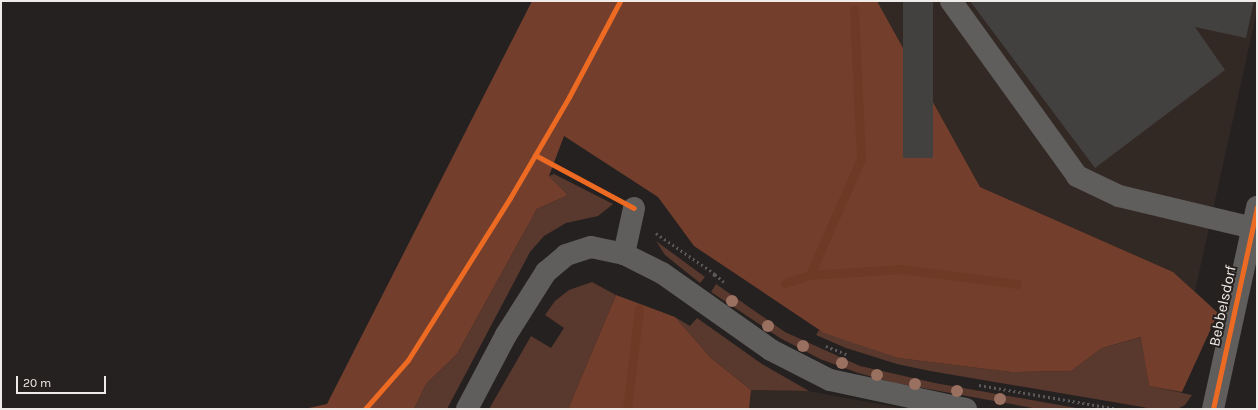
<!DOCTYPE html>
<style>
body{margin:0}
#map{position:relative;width:1258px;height:410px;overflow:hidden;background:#242120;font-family:Karla,sans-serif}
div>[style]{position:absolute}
.built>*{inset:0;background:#322824}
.green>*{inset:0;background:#59382d}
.forest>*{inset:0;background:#733f2c}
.stream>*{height:9px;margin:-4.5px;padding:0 4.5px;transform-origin:4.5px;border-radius:4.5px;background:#6e3925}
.building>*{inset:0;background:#434040;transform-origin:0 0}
.path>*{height:2.5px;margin-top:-1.25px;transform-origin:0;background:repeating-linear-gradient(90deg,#5a5858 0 2px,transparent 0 5px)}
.minor>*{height:22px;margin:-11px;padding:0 11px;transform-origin:11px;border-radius:11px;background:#605e5d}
.cycleway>*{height:5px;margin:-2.5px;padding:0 2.5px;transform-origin:2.5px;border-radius:2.5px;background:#ed6a23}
.trees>*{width:12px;height:12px;margin:-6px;border-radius:50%;background:#9a7161}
span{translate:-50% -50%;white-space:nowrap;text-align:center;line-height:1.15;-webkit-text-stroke:4px #26201e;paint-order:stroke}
.street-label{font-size:15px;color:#efebe9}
.frame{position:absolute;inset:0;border:2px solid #efebe9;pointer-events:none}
.scale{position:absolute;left:16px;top:376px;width:90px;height:18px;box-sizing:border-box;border:2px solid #efebe9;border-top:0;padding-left:5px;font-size:12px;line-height:14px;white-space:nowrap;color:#efebe9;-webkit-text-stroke:3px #26201e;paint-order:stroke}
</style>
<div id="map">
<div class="built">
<div style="clip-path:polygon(877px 1px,1257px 1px,1257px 11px,1195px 291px,1218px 313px,1182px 392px,1178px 409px,1144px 409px,1173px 272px,980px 187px)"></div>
<div style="clip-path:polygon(751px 390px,809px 391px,905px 409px,749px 409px)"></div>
</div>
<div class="green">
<div style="clip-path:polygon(554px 174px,613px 204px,598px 216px,566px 223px,544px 236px,530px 252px,447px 409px,414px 409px,426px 384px,457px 354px,537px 209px,568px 195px,549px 176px)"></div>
<div style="clip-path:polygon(656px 241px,705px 277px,700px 283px,665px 255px)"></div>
<div style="clip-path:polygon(592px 282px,616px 295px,568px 409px,489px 409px,531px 336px,551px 348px,564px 328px,545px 315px,555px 301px,569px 290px)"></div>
<div style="clip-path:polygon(716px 284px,785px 332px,860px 366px,935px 383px,1082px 409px,1038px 409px,895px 383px,858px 373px,820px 359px,780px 338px,711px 292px)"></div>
<div style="clip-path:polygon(675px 317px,690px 326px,697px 318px,762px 364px,809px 391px,751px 390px,711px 358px)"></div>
<div style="clip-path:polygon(819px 330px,898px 358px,1011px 372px,1071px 371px,1102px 348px,1142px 337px,1149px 386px,1192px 395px,1185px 405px,1179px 408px,1154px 409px,930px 371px,897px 364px,846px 348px,816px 335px)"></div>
</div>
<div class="forest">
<div style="clip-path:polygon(532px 1px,877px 1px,980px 187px,1173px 272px,1218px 313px,1182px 392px,1149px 386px,1141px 337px,1102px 348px,1071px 371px,1011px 372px,898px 358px,824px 333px,694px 246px,658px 197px,564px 136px,549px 176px,568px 195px,537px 209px,457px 354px,426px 384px,414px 409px,304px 409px,327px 404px)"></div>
<div style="clip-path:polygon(616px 295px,675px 317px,711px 358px,751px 390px,749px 409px,568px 409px)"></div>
</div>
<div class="stream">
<div style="left:810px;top:275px;width:92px;rotate:-3.7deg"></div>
<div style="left:902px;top:269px;width:116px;rotate:7.4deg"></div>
<div style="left:785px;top:283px;width:26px;rotate:-18deg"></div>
<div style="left:810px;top:275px;width:128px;rotate:-66.4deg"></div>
<div style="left:861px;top:158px;width:149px;rotate:-92.7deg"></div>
<div style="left:627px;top:409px;width:101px;rotate:-83.2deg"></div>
</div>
<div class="building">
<div style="left:903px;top:1px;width:30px;height:157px"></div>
<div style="clip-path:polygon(970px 1px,1254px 1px,1246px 38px,1195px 27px,1225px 70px,1095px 168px)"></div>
</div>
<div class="path">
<div style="left:656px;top:233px;width:72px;rotate:34.8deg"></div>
<div style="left:713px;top:276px;width:3px;rotate:-45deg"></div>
<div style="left:715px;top:274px;width:12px;rotate:42deg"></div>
<div style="left:826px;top:346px;width:24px;rotate:22deg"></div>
<div style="left:979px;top:385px;width:141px;rotate:9.8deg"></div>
</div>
<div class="minor">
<div style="left:951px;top:1px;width:216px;rotate:54.2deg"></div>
<div style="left:1077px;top:176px;width:47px;rotate:25.5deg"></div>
<div style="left:1119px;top:196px;width:138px;rotate:13.4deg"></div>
<div style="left:624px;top:254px;width:47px;rotate:-77.7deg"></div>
<div style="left:467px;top:409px;width:84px;rotate:-62.2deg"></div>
<div style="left:506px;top:335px;width:75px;rotate:-57.6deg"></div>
<div style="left:546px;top:272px;width:26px;rotate:-40deg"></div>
<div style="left:566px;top:255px;width:26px;rotate:-18deg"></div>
<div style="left:591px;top:247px;width:34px;rotate:12deg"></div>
<div style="left:624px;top:254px;width:42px;rotate:26.6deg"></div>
<div style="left:662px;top:273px;width:133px;rotate:35.2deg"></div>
<div style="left:771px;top:350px;width:66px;rotate:27deg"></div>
<div style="left:830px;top:380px;width:139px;rotate:12deg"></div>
<div style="left:1213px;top:409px;width:207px;rotate:-77.7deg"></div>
</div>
<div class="cycleway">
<div style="left:535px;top:155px;width:112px;rotate:28.2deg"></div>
<div style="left:365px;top:409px;width:65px;rotate:-48.7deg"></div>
<div style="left:408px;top:360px;width:191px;rotate:-57.8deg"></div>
<div style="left:510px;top:198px;width:117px;rotate:-59.7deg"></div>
<div style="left:569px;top:97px;width:109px;rotate:-62deg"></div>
<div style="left:1213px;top:409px;width:207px;rotate:-77.7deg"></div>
</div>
<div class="trees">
<div style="left:732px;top:301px"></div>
<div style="left:768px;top:326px"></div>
<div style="left:803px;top:346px"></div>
<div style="left:842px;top:363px"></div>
<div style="left:877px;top:375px"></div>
<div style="left:915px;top:384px"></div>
<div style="left:957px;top:391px"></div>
<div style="left:1000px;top:399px"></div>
</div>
<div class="street-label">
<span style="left:1223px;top:306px;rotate:-78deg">Bebbelsdorf</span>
</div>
<div class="frame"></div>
<div class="scale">20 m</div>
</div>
